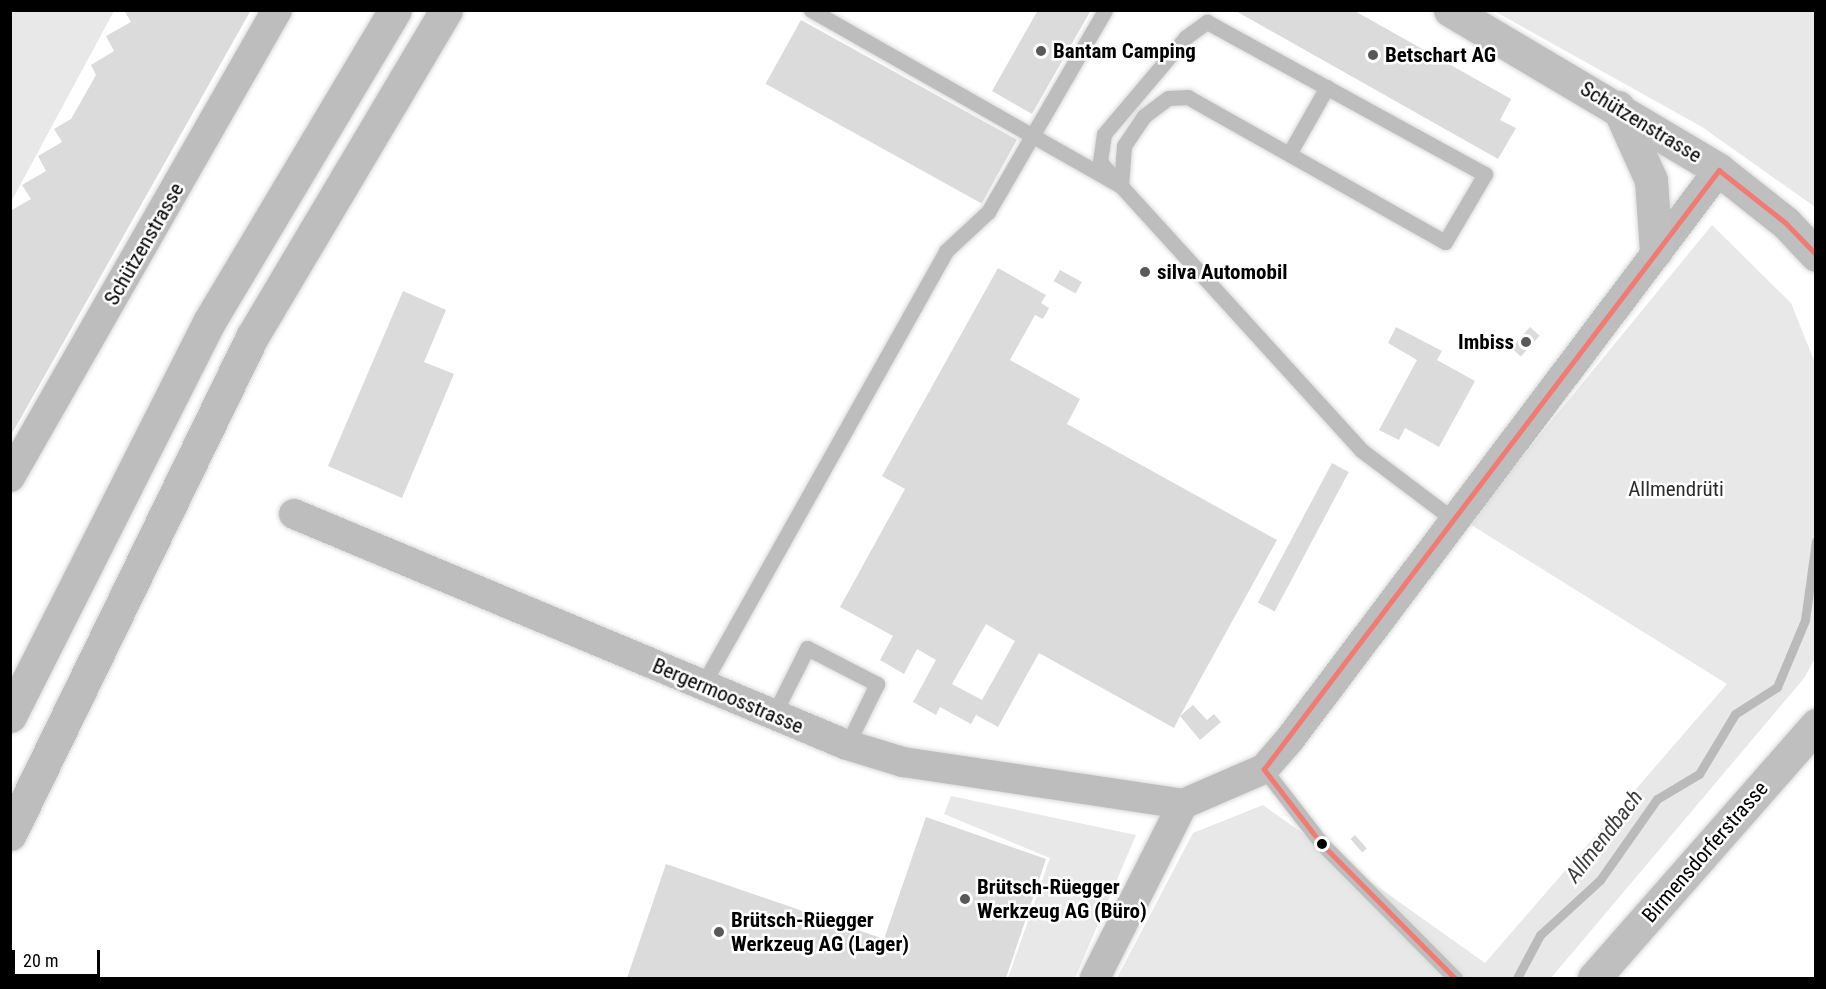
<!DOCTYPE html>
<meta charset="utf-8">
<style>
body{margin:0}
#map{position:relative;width:1826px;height:989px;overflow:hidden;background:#fff;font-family:"Roboto Condensed",sans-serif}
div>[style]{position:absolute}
.green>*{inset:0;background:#e8e8e8}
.stream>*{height:9px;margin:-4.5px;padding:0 4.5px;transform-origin:4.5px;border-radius:4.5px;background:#bababa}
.building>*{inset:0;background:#dbdbdb;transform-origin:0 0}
.roads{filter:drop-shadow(0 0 2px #dbdbdb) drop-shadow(0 0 2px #dbdbdb)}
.service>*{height:15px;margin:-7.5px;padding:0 7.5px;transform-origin:7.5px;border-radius:7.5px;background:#bdbdbd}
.minor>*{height:30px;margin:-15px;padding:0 15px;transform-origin:15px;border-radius:15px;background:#bdbdbd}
.secondary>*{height:33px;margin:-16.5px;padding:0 16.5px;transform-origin:16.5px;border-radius:16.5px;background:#bfbfbf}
.motorway>*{height:33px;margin:-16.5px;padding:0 16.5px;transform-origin:16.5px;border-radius:16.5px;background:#bdbdbd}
.bus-1>*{height:4.5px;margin:-2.25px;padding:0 2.25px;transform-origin:2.25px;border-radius:2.25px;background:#f07b74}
.dots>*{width:16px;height:16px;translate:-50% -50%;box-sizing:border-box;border:3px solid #fff;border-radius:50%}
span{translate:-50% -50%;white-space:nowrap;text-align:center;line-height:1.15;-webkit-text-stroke:5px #fff;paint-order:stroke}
.poi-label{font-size:21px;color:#000;font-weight:700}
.left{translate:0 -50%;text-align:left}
.right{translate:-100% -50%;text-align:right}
.street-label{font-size:21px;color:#000}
.park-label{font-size:21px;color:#2c2c2c}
.water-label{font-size:22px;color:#3d3d3d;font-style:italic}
.frame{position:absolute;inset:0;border:12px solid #000;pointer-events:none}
.scale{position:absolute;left:12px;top:950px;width:88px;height:27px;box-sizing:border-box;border:3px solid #000;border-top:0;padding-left:8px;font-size:18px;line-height:21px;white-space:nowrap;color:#000;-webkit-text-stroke:4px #fff;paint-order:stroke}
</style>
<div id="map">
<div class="green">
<div style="clip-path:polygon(11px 10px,114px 11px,11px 202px,10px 11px)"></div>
<div style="clip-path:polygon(1494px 11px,1815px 11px,1815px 207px,1702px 127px)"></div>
<div style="clip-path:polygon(1712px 225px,1791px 303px,1815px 363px,1816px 656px,1805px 677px,1551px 978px,1117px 978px,1193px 833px,1263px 805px,1485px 963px,1727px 684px,1468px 523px)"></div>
<div style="clip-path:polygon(951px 796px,1136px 835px,1075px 978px,1008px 978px,1050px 858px,944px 814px)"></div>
</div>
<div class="stream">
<div style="left:1517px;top:978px;width:49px;rotate:-61.9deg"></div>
<div style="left:1540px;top:935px;width:81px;rotate:-42.5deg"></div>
<div style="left:1600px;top:880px;width:99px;rotate:-54.9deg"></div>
<div style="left:1657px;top:799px;width:49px;rotate:-30.8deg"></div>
<div style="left:1699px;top:774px;width:70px;rotate:-59deg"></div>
<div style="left:1735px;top:714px;width:50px;rotate:-32.7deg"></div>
<div style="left:1777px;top:687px;width:73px;rotate:-67.3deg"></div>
<div style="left:1805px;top:620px;width:80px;rotate:-82.1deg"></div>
</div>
<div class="building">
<div style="clip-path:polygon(124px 10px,251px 10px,10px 437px,10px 211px,31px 199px,22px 185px,46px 171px,38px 156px,62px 142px,54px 129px,71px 119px,96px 75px,91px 65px,114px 51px,106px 36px,131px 22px)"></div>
<div style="clip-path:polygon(1038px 10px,1091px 10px,1032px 114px,992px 91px)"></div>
<div style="clip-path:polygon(1234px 10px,1353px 10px,1511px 99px,1500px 120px,1516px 128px,1498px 159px)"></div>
<div style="left:801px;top:20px;width:247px;height:73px;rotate:29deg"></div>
<div style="clip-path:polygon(evenodd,998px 268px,1046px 295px,1041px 303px,1049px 308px,1043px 319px,1035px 315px,1010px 360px,1080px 399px,1067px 424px,1277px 540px,1180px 716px,1193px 705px,1207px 720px,1214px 714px,1221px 722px,1200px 740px,1180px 716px,1174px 728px,1039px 653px,998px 727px,976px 715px,971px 724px,940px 707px,936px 715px,913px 702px,936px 660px,917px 649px,904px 674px,880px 660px,893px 636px,840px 607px,905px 489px,882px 476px,998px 268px,986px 624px,1015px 641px,982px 700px,952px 684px,986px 624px)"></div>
<div style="left:1060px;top:270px;width:25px;height:13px;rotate:29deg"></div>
<div style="clip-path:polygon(403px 291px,446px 310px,424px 362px,454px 374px,402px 498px,328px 466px)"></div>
<div style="clip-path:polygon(1396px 327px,1442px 351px,1437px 360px,1475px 381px,1439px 447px,1405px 428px,1399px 440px,1379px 430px,1417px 360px,1388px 343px)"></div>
<div style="left:1530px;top:327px;width:13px;height:28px;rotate:42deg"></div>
<div style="left:1332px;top:463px;width:19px;height:158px;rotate:28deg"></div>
<div style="clip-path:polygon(926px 817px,1046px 859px,1006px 978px,627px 978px,666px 864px,884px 939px)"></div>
<div style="left:1355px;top:835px;width:18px;height:6px;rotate:49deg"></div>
</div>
<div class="roads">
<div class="service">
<div style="left:811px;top:10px;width:356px;rotate:29.6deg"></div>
<div style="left:1121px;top:186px;width:357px;rotate:47.7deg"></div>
<div style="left:1361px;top:450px;width:116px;rotate:37deg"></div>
<div style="left:1207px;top:22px;width:317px;rotate:28.7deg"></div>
<div style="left:1485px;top:174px;width:79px;rotate:120.5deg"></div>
<div style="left:1445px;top:242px;width:295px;rotate:-150.6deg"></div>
<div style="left:1188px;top:97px;width:20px;rotate:177deg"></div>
<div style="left:1168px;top:98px;width:30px;rotate:143deg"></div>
<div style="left:1144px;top:116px;width:36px;rotate:124deg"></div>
<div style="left:1124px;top:146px;width:40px;rotate:94.3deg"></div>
<div style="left:1121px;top:186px;width:32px;rotate:-131deg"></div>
<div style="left:1100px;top:162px;width:28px;rotate:-82deg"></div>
<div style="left:1104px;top:134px;width:127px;rotate:-49.8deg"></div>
<div style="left:1186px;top:37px;width:26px;rotate:-36deg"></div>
<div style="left:1289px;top:154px;width:77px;rotate:-60.4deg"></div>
<div style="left:702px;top:686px;width:499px;rotate:-60.7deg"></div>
<div style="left:946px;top:251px;width:57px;rotate:-42.9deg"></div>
<div style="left:988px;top:212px;width:233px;rotate:-59.9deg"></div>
<div style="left:773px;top:716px;width:76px;rotate:-63.4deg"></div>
<div style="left:807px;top:648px;width:79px;rotate:27.2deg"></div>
<div style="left:877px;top:684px;width:68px;rotate:116.2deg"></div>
<div style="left:1264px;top:769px;width:95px;rotate:52.3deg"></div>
<div style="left:1322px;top:844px;width:189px;rotate:45.2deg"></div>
</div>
<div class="minor">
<div style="left:10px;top:477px;width:538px;rotate:-60.24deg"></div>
<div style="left:294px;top:514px;width:599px;rotate:22.67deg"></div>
<div style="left:847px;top:745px;width:59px;rotate:16.9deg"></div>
<div style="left:903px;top:762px;width:283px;rotate:8.5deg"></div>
<div style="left:1095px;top:978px;width:195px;rotate:-63.2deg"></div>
<div style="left:1183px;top:804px;width:88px;rotate:-23.4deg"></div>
<div style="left:1264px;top:769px;width:40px;rotate:-49deg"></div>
<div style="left:1290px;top:739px;width:713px;rotate:-52.99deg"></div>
</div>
<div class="secondary">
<div style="left:1450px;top:10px;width:313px;rotate:30.7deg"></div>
<div style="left:1719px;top:170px;width:85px;rotate:38.3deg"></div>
<div style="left:1786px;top:223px;width:44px;rotate:46.8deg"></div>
<div style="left:1618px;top:107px;width:80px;rotate:65.7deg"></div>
<div style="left:1651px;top:180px;width:71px;rotate:86deg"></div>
<div style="left:1594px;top:978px;width:337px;rotate:-48.7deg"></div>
</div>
<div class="motorway">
<div style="left:10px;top:716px;width:441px;rotate:-63.2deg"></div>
<div style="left:209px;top:322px;width:363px;rotate:-59.2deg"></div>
<div style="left:10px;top:834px;width:553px;rotate:-64.04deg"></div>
<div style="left:252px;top:337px;width:380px;rotate:-59.3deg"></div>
</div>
</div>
<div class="bus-1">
<div style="left:1719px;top:170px;width:85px;rotate:38.3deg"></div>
<div style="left:1786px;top:223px;width:43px;rotate:45.9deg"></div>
<div style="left:1264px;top:769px;width:752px;rotate:-52.78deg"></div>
<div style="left:1264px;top:769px;width:95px;rotate:52.3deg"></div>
<div style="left:1322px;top:844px;width:189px;rotate:45.2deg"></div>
</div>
<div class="dots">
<div style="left:1041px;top:51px;background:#595959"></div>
<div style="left:1373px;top:55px;background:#595959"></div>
<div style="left:1145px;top:272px;background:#595959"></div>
<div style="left:1526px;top:342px;background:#595959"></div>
<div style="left:1322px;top:844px;background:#000"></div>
<div style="left:965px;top:899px;background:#595959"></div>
<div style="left:719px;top:932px;background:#595959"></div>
</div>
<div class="poi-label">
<span class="left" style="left:1053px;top:51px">Bantam Camping</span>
<span class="left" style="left:1385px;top:55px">Betschart AG</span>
<span class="left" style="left:1157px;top:272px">silva Automobil</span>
<span class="right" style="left:1514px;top:342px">Imbiss</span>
<span class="left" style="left:977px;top:899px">Brütsch-Rüegger<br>Werkzeug AG (Büro)</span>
<span class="left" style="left:731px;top:932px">Brütsch-Rüegger<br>Werkzeug AG (Lager)</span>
</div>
<div class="street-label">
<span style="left:1641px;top:122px;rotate:31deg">Schützenstrasse</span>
<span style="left:144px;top:244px;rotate:-60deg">Schützenstrasse</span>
<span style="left:728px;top:696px;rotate:23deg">Bergermoosstrasse</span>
<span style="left:1705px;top:852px;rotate:-49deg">Birmensdorferstrasse</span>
</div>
<div class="park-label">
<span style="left:1676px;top:489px">Allmendrüti</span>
</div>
<div class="water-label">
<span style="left:1604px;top:836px;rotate:-52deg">Allmendbach</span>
</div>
<div class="frame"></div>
<div class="scale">20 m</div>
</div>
